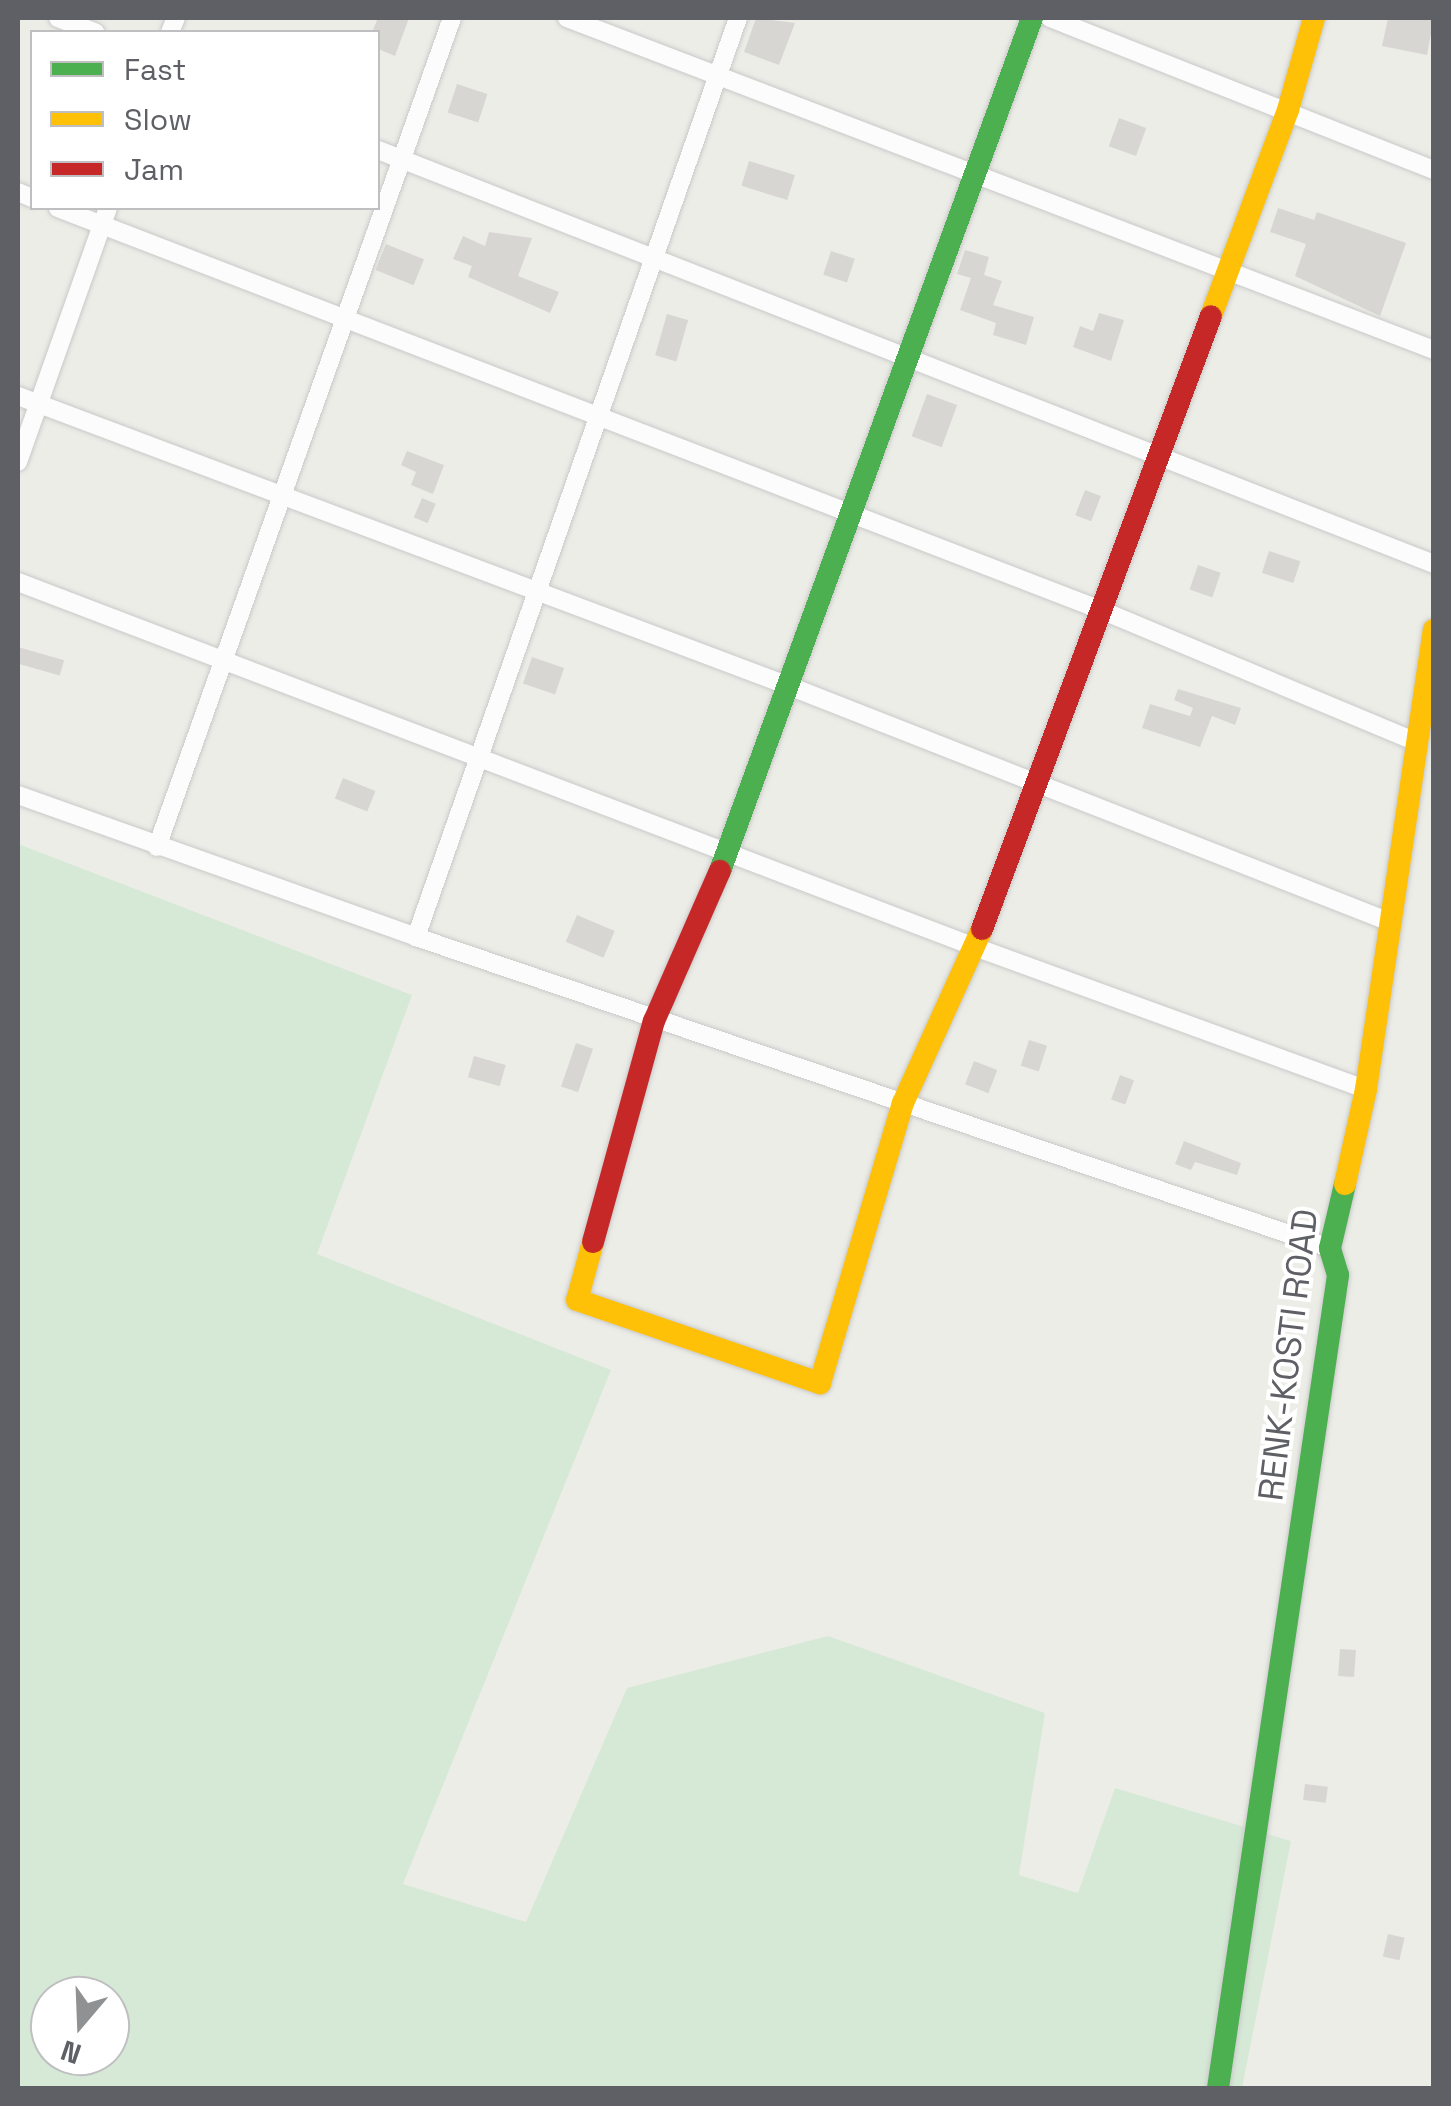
<!DOCTYPE html>
<style>
body{margin:0}
#map{position:relative;width:1451px;height:2106px;overflow:hidden;background:#edede8;font-family:"Space Grotesk",sans-serif}
div>[style]{position:absolute}
.green>*{inset:0;background:#d6e9d6}
.building>*{inset:0;background:#d7d6d3;transform-origin:0 0}
.roads{filter:drop-shadow(0 0 2px #c9c9c9) drop-shadow(0 0 2px #c9c9c9)}
.street>*{height:18px;margin:-9px;padding:0 9px;transform-origin:9px;border-radius:9px;background:#fcfcfc}
.fast>*{height:22px;margin:-11px;padding:0 11px;transform-origin:11px;border-radius:11px;background:#4caf50}
.slow>*{height:22px;margin:-11px;padding:0 11px;transform-origin:11px;border-radius:11px;background:#ffc107}
.jam>*{height:22px;margin:-11px;padding:0 11px;transform-origin:11px;border-radius:11px;background:#c62828}
span{translate:-50% -50%;white-space:nowrap;text-align:center;line-height:1.15;-webkit-text-stroke:8px #fff;paint-order:stroke}
.street-label{font-size:35px;color:#5e6065}
.frame{position:absolute;inset:0;border:20px solid #5e6065;pointer-events:none}
.legend{position:absolute;left:30px;top:30px;width:350px;height:180px;box-sizing:border-box;background:#fff;border:2px solid #bfbfc1;margin:0;padding:12px 18px;list-style:none;font-size:30px;color:#5e6065}
.legend li{display:flex;align-items:center;gap:20px;height:50px}
.legend b{width:50px;border:2px solid #bfbfc1}
.north{position:absolute;left:30px;top:1976px;width:100px;height:100px;box-sizing:border-box;background:#fff;border:2px solid #bfbfc1;border-radius:50%;rotate:199deg;font-size:28px;font-weight:700;line-height:40px;text-align:center;color:#5e6065}
.north::after{content:'';display:block;margin:auto;width:35px;height:45px;background:#909193;clip-path:polygon(50% 0,100% 100%,50% 72%,0 100%)}
</style>
<div id="map">
<div class="green">
<div style="clip-path:polygon(evenodd,18px 844px,412px 995px,317px 1254px,611px 1370px,403px 1884px,526px 1922px,627px 1688px,828px 1636px,1045px 1713px,1019px 1875px,1078px 1893px,1115px 1788px,1291px 1841px,1242px 2088px,18px 2088px,18px 844px,50px 1996px,110px 1996px,110px 2056px,50px 2056px,50px 1996px)"></div>
</div>
<div class="building">
<div style="clip-path:polygon(378px 18px,409px 18px,395px 56px,378px 49px,378px 32px,372px 32px)"></div>
<div style="clip-path:polygon(756px 18px,795px 23px,779px 65px,744px 52px)"></div>
<div style="clip-path:polygon(1388px 18px,1434px 18px,1427px 55px,1382px 46px)"></div>
<div style="left:457px;top:84px;width:32px;height:30px;rotate:18deg"></div>
<div style="left:1119px;top:118px;width:29px;height:30px;rotate:20deg"></div>
<div style="left:749px;top:161px;width:48px;height:26px;rotate:17deg"></div>
<div style="clip-path:polygon(1278px 208px,1314px 220px,1317px 212px,1406px 243px,1380px 316px,1295px 276px,1306px 244px,1270px 232px)"></div>
<div style="clip-path:polygon(489px 232px,532px 238px,518px 276px,559px 292px,550px 313px,468px 277px,472px 266px,453px 259px,463px 236px,485px 246px)"></div>
<div style="left:386px;top:244px;width:41px;height:28px;rotate:22deg"></div>
<div style="clip-path:polygon(965px 250px,989px 257px,984px 275px,1002px 281px,993px 305px,1034px 317px,1026px 345px,993px 335px,996px 323px,960px 310px,971px 278px,957px 274px)"></div>
<div style="left:831px;top:251px;width:25px;height:25px;rotate:18deg"></div>
<div style="clip-path:polygon(1099px 313px,1124px 320px,1111px 361px,1073px 347px,1080px 326px,1093px 331px)"></div>
<div style="left:667px;top:314px;width:22px;height:43px;rotate:16deg"></div>
<div style="left:927px;top:394px;width:32px;height:45px;rotate:20deg"></div>
<div style="clip-path:polygon(407px 451px,444px 465px,433px 494px,411px 485px,416px 472px,401px 465px)"></div>
<div style="left:1085px;top:490px;width:17px;height:27px;rotate:21deg"></div>
<div style="left:422px;top:498px;width:15px;height:21px;rotate:23deg"></div>
<div style="left:1269px;top:551px;width:33px;height:23px;rotate:18deg"></div>
<div style="left:1198px;top:565px;width:24px;height:26px;rotate:19deg"></div>
<div style="left:18px;top:647px;width:48px;height:16px;rotate:16deg"></div>
<div style="left:532px;top:657px;width:34px;height:28px;rotate:19deg"></div>
<div style="clip-path:polygon(1178px 689px,1241px 708px,1235px 725px,1212px 716px,1200px 747px,1142px 728px,1150px 704px,1190px 716px,1193px 708px,1174px 700px)"></div>
<div style="left:343px;top:778px;width:35px;height:22px;rotate:22deg"></div>
<div style="left:577px;top:915px;width:41px;height:29px;rotate:23deg"></div>
<div style="left:1029px;top:1040px;width:19px;height:27px;rotate:18deg"></div>
<div style="left:576px;top:1043px;width:18px;height:46px;rotate:19deg"></div>
<div style="left:474px;top:1056px;width:33px;height:22px;rotate:16deg"></div>
<div style="left:974px;top:1061px;width:25px;height:25px;rotate:21deg"></div>
<div style="left:1120px;top:1075px;width:15px;height:26px;rotate:20deg"></div>
<div style="clip-path:polygon(1184px 1141px,1241px 1163px,1237px 1175px,1195px 1162px,1191px 1170px,1175px 1164px)"></div>
<div style="left:1340px;top:1649px;width:16px;height:27px;rotate:4deg"></div>
<div style="left:1305px;top:1784px;width:23px;height:16px;rotate:7deg"></div>
<div style="left:1388px;top:1934px;width:17px;height:23px;rotate:13deg"></div>
</div>
<div class="roads">
<div class="street">
<div style="left:58px;top:18px;width:40px;rotate:21deg"></div>
<div style="left:567px;top:18px;width:928px;rotate:20.95deg"></div>
<div style="left:738px;top:18px;width:974px;rotate:109.31deg"></div>
<div style="left:416px;top:937px;width:965px;rotate:18.79deg"></div>
<div style="left:1050px;top:18px;width:413px;rotate:21.6deg"></div>
<div style="left:170px;top:32px;width:15px;rotate:-67deg"></div>
<div style="left:378px;top:150px;width:1134px;rotate:21.41deg"></div>
<div style="left:18px;top:192px;width:15px;rotate:23deg"></div>
<div style="left:58px;top:208px;width:1118px;rotate:21.08deg"></div>
<div style="left:1101px;top:610px;width:342px;rotate:22.7deg"></div>
<div style="left:18px;top:396px;width:824px;rotate:20.61deg"></div>
<div style="left:789px;top:686px;width:646px;rotate:21.44deg"></div>
<div style="left:18px;top:462px;width:269px;rotate:-70.5deg"></div>
<div style="left:18px;top:582px;width:1024px;rotate:20.88deg"></div>
<div style="left:975px;top:947px;width:416px;rotate:20deg"></div>
<div style="left:18px;top:795px;width:423px;rotate:19.6deg"></div>
<div style="left:157px;top:847px;width:880px;rotate:-70.41deg"></div>
</div>
<div class="fast">
<div style="left:720px;top:871px;width:908px;rotate:-69.91deg"></div>
<div style="left:1218px;top:2088px;width:822px;rotate:-81.6deg"></div>
<div style="left:1338px;top:1275px;width:28px;rotate:-107deg"></div>
<div style="left:1330px;top:1248px;width:66px;rotate:-76.8deg"></div>
</div>
<div class="slow">
<div style="left:1211px;top:316px;width:220px;rotate:-69.5deg"></div>
<div style="left:1288px;top:110px;width:96px;rotate:-74.2deg"></div>
<div style="left:1345px;top:1184px;width:97px;rotate:-77.5deg"></div>
<div style="left:1366px;top:1089px;width:464px;rotate:-81.6deg"></div>
<div style="left:593px;top:1242px;width:60px;rotate:105.4deg"></div>
<div style="left:577px;top:1300px;width:257px;rotate:18.9deg"></div>
<div style="left:820px;top:1383px;width:292px;rotate:-73.5deg"></div>
<div style="left:903px;top:1103px;width:191px;rotate:-65.6deg"></div>
</div>
<div class="jam">
<div style="left:982px;top:929px;width:654px;rotate:-69.52deg"></div>
<div style="left:593px;top:1242px;width:229px;rotate:-74.6deg"></div>
<div style="left:654px;top:1021px;width:164px;rotate:-66.3deg"></div>
</div>
</div>
<div class="street-label">
<span style="left:1288px;top:1355px;rotate:-83deg">RENK-KOSTI ROAD</span>
</div>
<div class="frame"></div>
<ul class="legend">
<li><b style="height:12px;background:#4caf50"></b>Fast</li>
<li><b style="height:12px;background:#ffc107"></b>Slow</li>
<li><b style="height:12px;background:#c62828"></b>Jam</li>
</ul>
<div class="north">N</div>
</div>
